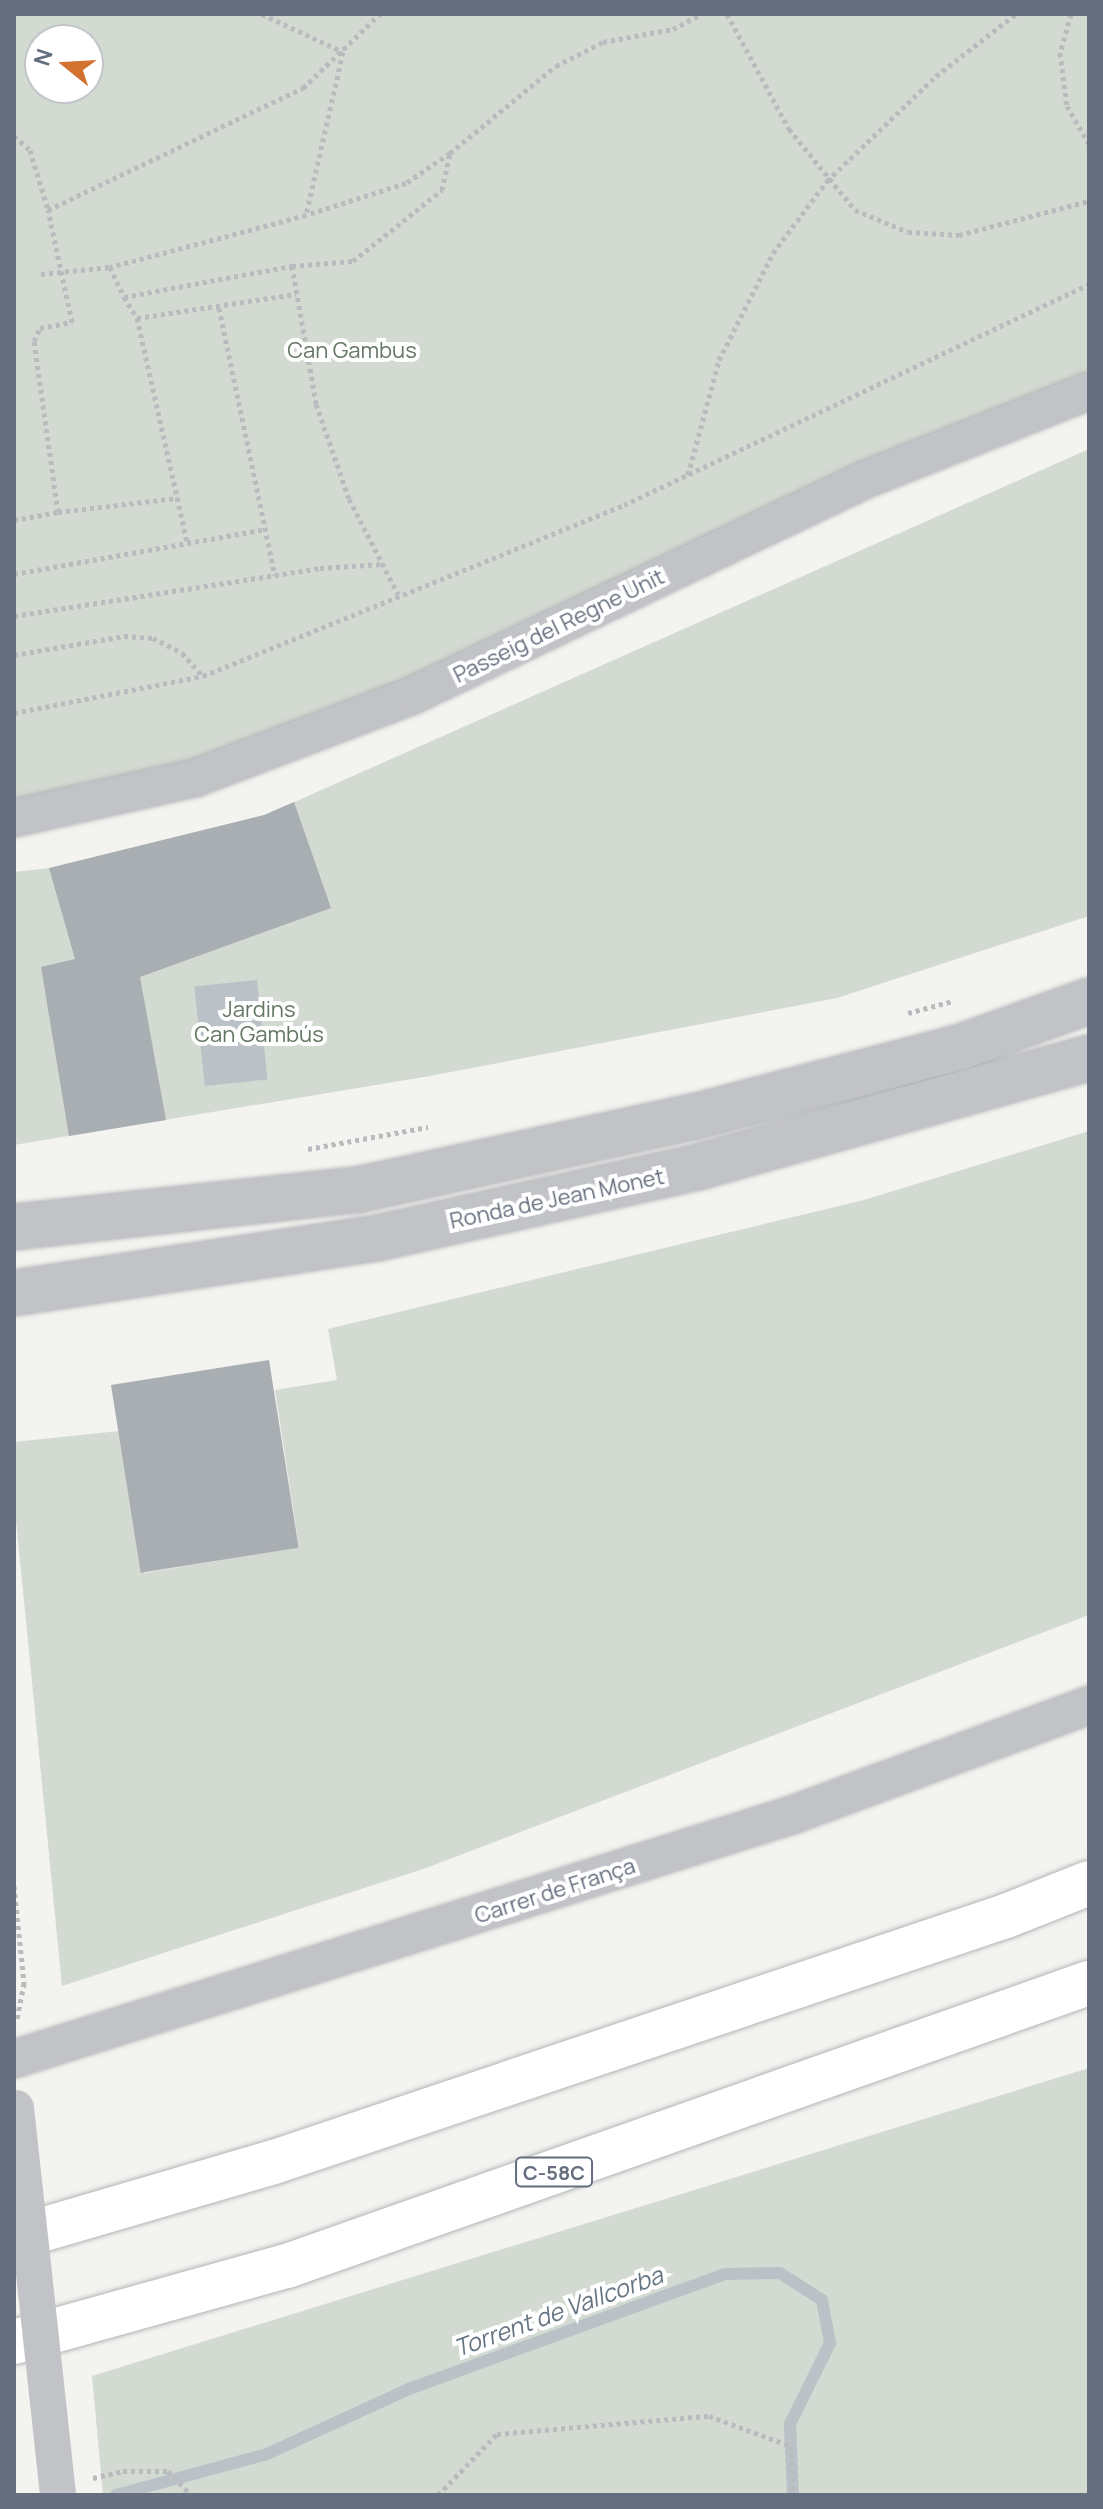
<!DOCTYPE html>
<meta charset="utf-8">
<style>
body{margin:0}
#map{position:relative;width:1103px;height:2509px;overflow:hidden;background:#f3f3f0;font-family:Manrope,sans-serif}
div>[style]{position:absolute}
.green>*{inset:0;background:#d3dad1}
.water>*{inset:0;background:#bac2c7;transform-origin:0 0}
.stream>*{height:12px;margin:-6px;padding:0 6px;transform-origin:6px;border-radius:6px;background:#bac2c7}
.building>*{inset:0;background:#a9aeb3;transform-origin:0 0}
.path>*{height:5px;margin-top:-2.5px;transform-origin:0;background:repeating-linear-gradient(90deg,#babbbe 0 4px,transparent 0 8px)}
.roads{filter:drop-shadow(0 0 2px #b3b5b8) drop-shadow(0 0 2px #b3b5b8)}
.minor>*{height:36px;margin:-18px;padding:0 18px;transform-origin:18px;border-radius:18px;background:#c1c3c7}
.tertiary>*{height:44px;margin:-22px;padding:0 22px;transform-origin:22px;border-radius:22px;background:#c1c3c7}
.motorway>*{height:44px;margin:-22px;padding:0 22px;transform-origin:22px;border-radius:22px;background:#fff}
.minor-bridge>*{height:36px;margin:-18px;padding:0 18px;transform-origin:18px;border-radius:18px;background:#c1c3c7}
span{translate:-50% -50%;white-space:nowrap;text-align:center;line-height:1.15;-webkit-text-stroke:8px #fff;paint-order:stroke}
.shield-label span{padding:2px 6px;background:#fff;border:2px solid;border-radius:6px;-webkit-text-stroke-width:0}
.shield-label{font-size:20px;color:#656e7e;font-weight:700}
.park-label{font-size:22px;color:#637663}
.street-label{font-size:22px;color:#656e7e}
.water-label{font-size:24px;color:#657583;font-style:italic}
.frame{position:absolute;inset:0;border:16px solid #656e7e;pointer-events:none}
.north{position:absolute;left:24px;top:24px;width:80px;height:80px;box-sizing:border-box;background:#fff;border:2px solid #c1c5cb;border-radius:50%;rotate:288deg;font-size:22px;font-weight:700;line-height:32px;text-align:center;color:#656e7e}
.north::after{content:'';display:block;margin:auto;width:28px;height:36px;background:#d37230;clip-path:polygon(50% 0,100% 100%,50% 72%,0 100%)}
</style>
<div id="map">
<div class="green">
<div style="clip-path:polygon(evenodd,14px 14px,1089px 14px,1089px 391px,411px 696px,14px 818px,14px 14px,40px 40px,88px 40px,88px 88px,40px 88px,40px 40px)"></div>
<div style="clip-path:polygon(1089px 449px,1089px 916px,837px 998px,430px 1076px,14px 1145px,14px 872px,68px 866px,265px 815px)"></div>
<div style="clip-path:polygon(1089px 1131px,1089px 1615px,426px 1868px,62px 1986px,14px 1500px,14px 1442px,119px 1431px,144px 1573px,299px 1547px,275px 1390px,337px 1380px,328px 1329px,864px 1200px)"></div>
<div style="clip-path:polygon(1089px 2068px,1089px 2495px,103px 2495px,92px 2376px)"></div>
</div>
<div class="water">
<div style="left:257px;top:980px;width:100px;height:63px;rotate:84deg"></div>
</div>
<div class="stream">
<div style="left:116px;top:2495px;width:156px;rotate:-15.2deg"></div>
<div style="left:267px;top:2454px;width:156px;rotate:-24.6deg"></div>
<div style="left:409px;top:2389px;width:336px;rotate:-20deg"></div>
<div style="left:725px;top:2274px;width:55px;rotate:-1deg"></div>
<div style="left:780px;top:2273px;width:50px;rotate:32.7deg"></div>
<div style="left:822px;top:2300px;width:44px;rotate:79.5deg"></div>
<div style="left:830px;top:2343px;width:90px;rotate:116.3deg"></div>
<div style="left:790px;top:2424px;width:71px;rotate:87.6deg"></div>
</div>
<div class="building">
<div style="clip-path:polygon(294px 802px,331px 908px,140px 977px,166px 1120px,69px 1136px,41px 967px,75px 959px,49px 868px,264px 815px)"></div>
<div style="left:269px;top:1360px;width:190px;height:160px;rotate:81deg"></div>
</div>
<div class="path">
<div style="left:262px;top:14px;width:89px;rotate:25.1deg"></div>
<div style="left:343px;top:52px;width:167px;rotate:102.8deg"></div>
<div style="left:306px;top:215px;width:203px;rotate:165.1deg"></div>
<div style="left:110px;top:267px;width:33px;rotate:65deg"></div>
<div style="left:124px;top:297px;width:171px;rotate:-10.5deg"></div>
<div style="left:292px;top:266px;width:140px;rotate:80.1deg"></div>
<div style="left:316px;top:404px;width:101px;rotate:70.8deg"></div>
<div style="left:349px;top:499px;width:107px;rotate:62.7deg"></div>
<div style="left:727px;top:14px;width:131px;rotate:61.7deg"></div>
<div style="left:789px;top:129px;width:104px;rotate:50.8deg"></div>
<div style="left:855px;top:210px;width:57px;rotate:22.5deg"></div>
<div style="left:908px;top:232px;width:51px;rotate:3.4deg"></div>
<div style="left:959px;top:235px;width:134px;rotate:-14.7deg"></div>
<div style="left:1071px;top:14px;width:41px;rotate:105.8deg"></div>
<div style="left:1060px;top:53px;width:53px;rotate:82.5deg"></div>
<div style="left:1067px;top:106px;width:44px;rotate:59.9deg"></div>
<div style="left:14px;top:136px;width:21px;rotate:41deg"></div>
<div style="left:30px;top:150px;width:63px;rotate:73.3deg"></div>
<div style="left:48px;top:210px;width:283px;rotate:-25.6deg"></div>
<div style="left:303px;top:88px;width:107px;rotate:-43.9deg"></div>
<div style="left:450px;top:153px;width:137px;rotate:-39.4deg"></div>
<div style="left:556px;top:66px;width:53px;rotate:-27.1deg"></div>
<div style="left:603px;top:42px;width:71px;rotate:-10.5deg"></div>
<div style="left:673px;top:29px;width:32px;rotate:-28deg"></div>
<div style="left:292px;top:266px;width:61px;rotate:-4.7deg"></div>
<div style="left:353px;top:261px;width:114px;rotate:-38.6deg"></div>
<div style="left:442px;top:190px;width:38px;rotate:-78deg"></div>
<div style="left:450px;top:153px;width:53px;rotate:145.7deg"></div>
<div style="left:406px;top:183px;width:105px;rotate:162.3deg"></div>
<div style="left:41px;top:274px;width:69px;rotate:-5.8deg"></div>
<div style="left:124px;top:297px;width:25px;rotate:58deg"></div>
<div style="left:137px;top:318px;width:229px;rotate:77.4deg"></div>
<div style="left:219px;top:308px;width:273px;rotate:78.2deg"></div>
<div style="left:137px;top:318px;width:161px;rotate:-8.6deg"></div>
<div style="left:688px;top:475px;width:119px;rotate:-74.9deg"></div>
<div style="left:719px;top:360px;width:120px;rotate:-63.2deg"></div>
<div style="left:773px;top:253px;width:90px;rotate:-53.1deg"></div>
<div style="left:827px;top:181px;width:151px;rotate:-43.9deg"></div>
<div style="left:936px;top:76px;width:101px;rotate:-37.8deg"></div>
<div style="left:58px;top:512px;width:121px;rotate:-6.7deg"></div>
<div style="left:14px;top:520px;width:45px;rotate:-10.3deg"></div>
<div style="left:58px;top:512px;width:173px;rotate:-98deg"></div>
<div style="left:34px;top:341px;width:14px;rotate:-65deg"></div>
<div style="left:40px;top:328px;width:33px;rotate:-11deg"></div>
<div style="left:72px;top:322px;width:115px;rotate:-102.1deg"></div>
<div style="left:14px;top:574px;width:257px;rotate:-10.1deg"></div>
<div style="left:14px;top:616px;width:310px;rotate:-8.9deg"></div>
<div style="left:320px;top:568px;width:63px;rotate:-3.6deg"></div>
<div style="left:14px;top:655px;width:112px;rotate:-9.8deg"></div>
<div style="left:124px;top:636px;width:29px;rotate:4deg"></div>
<div style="left:153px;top:638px;width:33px;rotate:27deg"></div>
<div style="left:182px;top:653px;width:31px;rotate:48deg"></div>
<div style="left:14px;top:713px;width:193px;rotate:-11.1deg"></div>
<div style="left:203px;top:676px;width:454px;rotate:-22.1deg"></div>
<div style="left:624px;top:505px;width:515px;rotate:-25.42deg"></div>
<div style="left:908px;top:1013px;width:47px;rotate:-14.9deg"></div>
<div style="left:308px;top:1149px;width:122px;rotate:-10.4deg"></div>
<div style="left:14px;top:1886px;width:98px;rotate:84.1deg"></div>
<div style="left:24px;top:1983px;width:37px;rotate:101deg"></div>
<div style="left:93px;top:2478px;width:31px;rotate:-13deg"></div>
<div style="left:123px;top:2471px;width:45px"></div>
<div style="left:168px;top:2471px;width:33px;rotate:46deg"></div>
<div style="left:438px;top:2495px;width:85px;rotate:-46deg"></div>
<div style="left:497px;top:2434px;width:213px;rotate:-4.9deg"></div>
<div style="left:709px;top:2416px;width:87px;rotate:20.1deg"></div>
<div style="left:791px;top:2446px;width:49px;rotate:87.7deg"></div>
</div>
<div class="roads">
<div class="minor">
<div style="left:14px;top:818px;width:185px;rotate:-12.5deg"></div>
<div style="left:195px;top:778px;width:231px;rotate:-20.8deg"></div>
<div style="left:411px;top:696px;width:502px;rotate:-25.49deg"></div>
<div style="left:864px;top:480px;width:242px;rotate:-21.6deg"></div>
<div style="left:14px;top:2059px;width:815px;rotate:-17.41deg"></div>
<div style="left:792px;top:1815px;width:317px;rotate:-20.3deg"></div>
</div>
<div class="tertiary">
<div style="left:14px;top:1227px;width:345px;rotate:-6.2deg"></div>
<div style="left:357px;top:1190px;width:344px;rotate:-12.3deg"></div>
<div style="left:693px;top:1117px;width:277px;rotate:-14.6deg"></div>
<div style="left:961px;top:1047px;width:136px;rotate:-19.8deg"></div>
<div style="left:14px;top:1293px;width:367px;rotate:-8.6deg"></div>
<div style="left:377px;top:1238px;width:333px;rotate:-12.5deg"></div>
<div style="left:702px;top:1166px;width:402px;rotate:-15.6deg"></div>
</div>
<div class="motorway">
<div style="left:14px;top:2238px;width:271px;rotate:-16.3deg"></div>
<div style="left:274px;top:2162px;width:772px;rotate:-18.58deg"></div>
<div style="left:1006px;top:1916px;width:89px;rotate:-21.7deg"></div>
<div style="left:14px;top:2342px;width:283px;rotate:-15.6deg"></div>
<div style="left:287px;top:2266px;width:850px;rotate:-19.44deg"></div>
</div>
</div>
<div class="minor-bridge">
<div style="left:16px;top:2108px;width:389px;rotate:83.8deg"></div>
</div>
<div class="shield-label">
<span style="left:554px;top:2172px">C-58C</span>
</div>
<div class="park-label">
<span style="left:352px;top:351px">Can Gambus</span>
<span style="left:259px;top:1022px">Jardins<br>Can Gambús</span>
</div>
<div class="street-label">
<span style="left:559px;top:626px;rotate:-26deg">Passeig del Regne Unit</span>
<span style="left:557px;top:1199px;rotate:-12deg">Ronda de Jean Monet</span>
<span style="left:555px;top:1891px;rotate:-18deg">Carrer de França</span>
</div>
<div class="water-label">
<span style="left:558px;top:2311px;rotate:-20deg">Torrent de Vallcorba</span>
</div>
<div class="frame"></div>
<div class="north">N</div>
</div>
